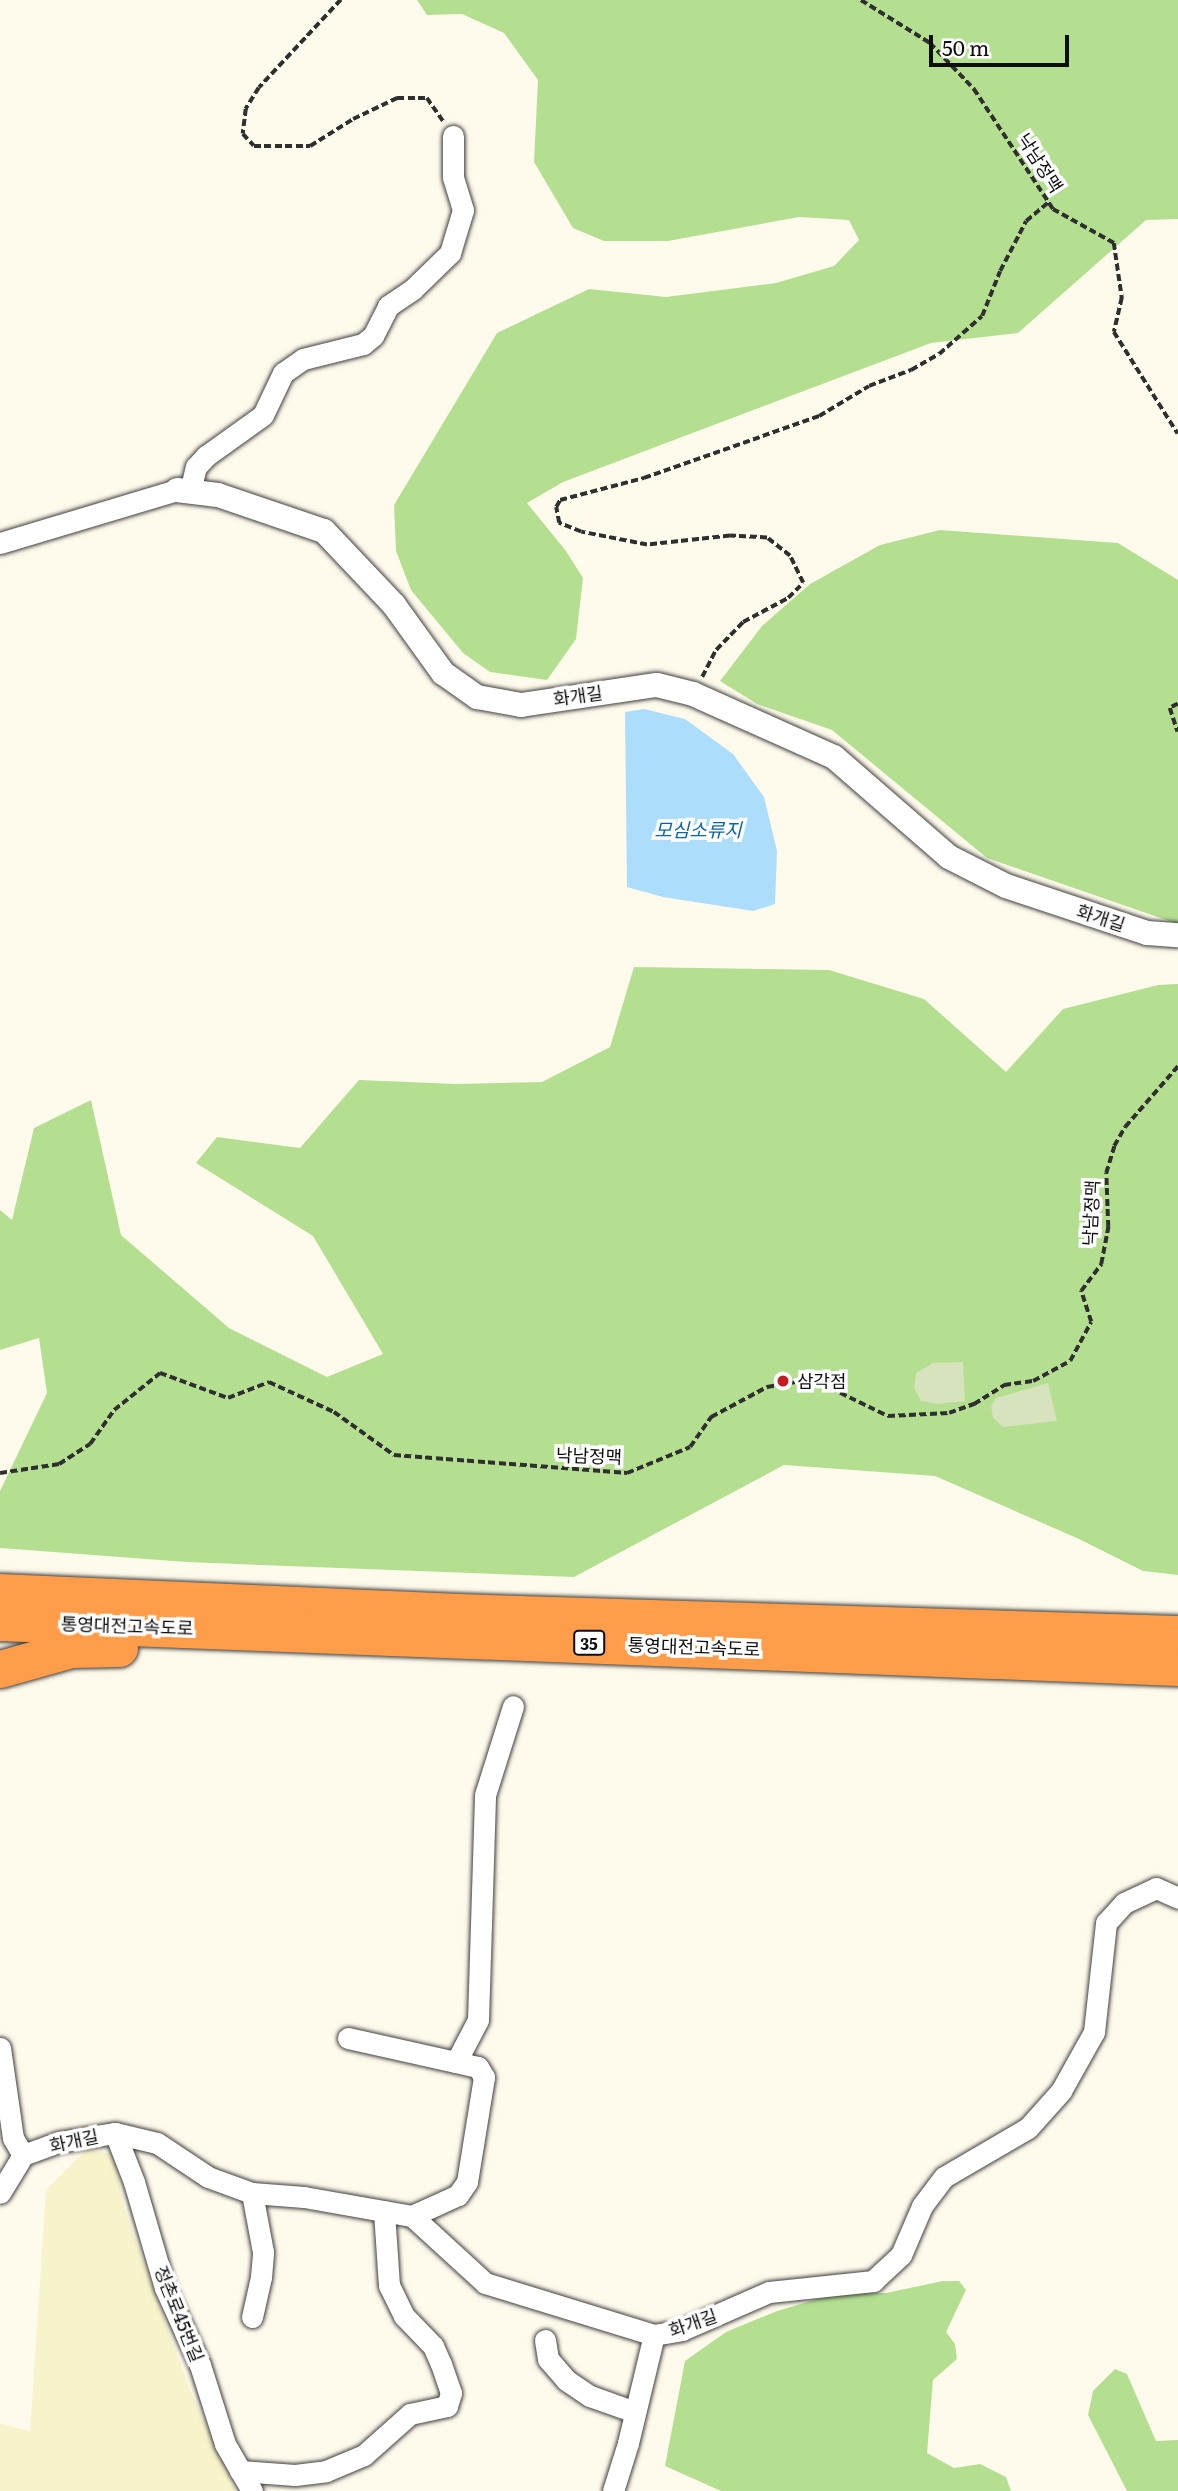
<!DOCTYPE html>
<meta charset="utf-8">
<style>
body{margin:0}
#map{position:relative;width:1178px;height:2491px;overflow:hidden;background:#fffbec;font-family:Literata,"Noto Sans KR",serif}
div>[style]{position:absolute}
.farmland>*{inset:0;background:#f7f3ca}
.forest>*{inset:0;background:#b4df91}
.cemetery>*{inset:0;background:#d6e3bc}
.water>*{inset:0;background:#acdefb}
.path>*{height:3.5px;margin-top:-1.75px;transform-origin:0;background:repeating-linear-gradient(90deg,#2f2f2f 0 7px,transparent 0 10.5px)}
.roads{filter:drop-shadow(0 0 2px #404040) drop-shadow(0 0 2px #404040)}
.minor>*{height:21px;margin:-10.5px;padding:0 10.5px;transform-origin:10.5px;border-radius:10.5px;background:#fff}
.tertiary>*{height:24px;margin:-12px;padding:0 12px;transform-origin:12px;border-radius:12px;background:#fff}
.motorway>*{height:37px;margin:-18.5px;padding:0 18.5px;transform-origin:18.5px;border-radius:18.5px;background:#ff9d4a}
.dots>*{width:19px;height:19px;translate:-50% -50%;box-sizing:border-box;border:4px solid #fff;border-radius:50%}
span{translate:-50% -50%;white-space:nowrap;text-align:center;line-height:1.15;-webkit-text-stroke:7px #fff;paint-order:stroke}
.shield-label span{padding:2px 5px;background:#fff;border:2px solid;border-radius:5px;-webkit-text-stroke-width:0}
.shield-label{font-size:16px;color:#0d0d0d;font-weight:700}
.street-label{font-size:18px;color:#0d0d0d}
.poi-label{font-size:18px;color:#0d0d0d}
.left{translate:0 -50%;text-align:left}
.water-label{font-size:19px;color:#0c64a8;font-style:italic}
.scale{position:absolute;left:929px;top:35px;width:140px;height:32px;box-sizing:border-box;border:4px solid #0d0d0d;border-top:0;padding-left:9px;font-size:21px;line-height:24px;white-space:nowrap;color:#0d0d0d;-webkit-text-stroke:5px #fff;paint-order:stroke}
</style>
<div id="map">
<div class="farmland">
<div style="clip-path:polygon(86px 2150px,113px 2154px,125px 2210px,159px 2305px,190px 2390px,236px 2491px,0 2491px,0 2424px,30px 2431px,46px 2190px)"></div>
</div>
<div class="forest">
<div style="clip-path:polygon(417px 0,1178px 0,1178px 219px,1146px 220px,1018px 333px,931px 343px,563px 482px,527px 503px,566px 551px,583px 578px,576px 639px,547px 680px,490px 672px,463px 653px,411px 590px,396px 551px,394px 505px,497px 333px,589px 289px,666px 297px,776px 283px,834px 266px,859px 240px,849px 220px,799px 217px,668px 241px,604px 241px,573px 228px,534px 162px,538px 80px,504px 33px,462px 14px,427px 15px)"></div>
<div style="clip-path:polygon(940px 530px,1118px 543px,1178px 580px,1178px 924px,987px 858px,832px 730px,757px 704px,720px 681px,762px 626px,810px 584px,880px 545px)"></div>
<div style="clip-path:polygon(634px 967px,829px 970px,924px 999px,1006px 1072px,1063px 1009px,1158px 985px,1178px 984px,1178px 1575px,1143px 1571px,1079px 1539px,935px 1476px,784px 1465px,574px 1577px,186px 1562px,0 1548px,0 1491px,47px 1393px,39px 1338px,0 1350px,0 1210px,12px 1220px,34px 1128px,91px 1100px,121px 1235px,229px 1328px,327px 1377px,383px 1354px,313px 1236px,196px 1163px,217px 1137px,300px 1148px,359px 1080px,456px 1084px,542px 1082px,610px 1047px)"></div>
<div style="clip-path:polygon(943px 2281px,959px 2281px,966px 2290px,946px 2332px,955px 2344px,957px 2359px,933px 2380px,927px 2453px,954px 2468px,980px 2464px,1006px 2477px,1011px 2491px,721px 2491px,665px 2466px,685px 2361px,726px 2332px,777px 2311px,835px 2294px,886px 2293px)"></div>
<div style="clip-path:polygon(1115px 2369px,1127px 2374px,1156px 2441px,1178px 2440px,1178px 2491px,1127px 2491px,1088px 2415px,1093px 2391px)"></div>
</div>
<div class="cemetery">
<div style="clip-path:polygon(963px 1362px,965px 1401px,937px 1404px,921px 1401px,914px 1388px,916px 1373px,933px 1363px)"></div>
<div style="clip-path:polygon(1048px 1383px,1057px 1421px,1003px 1427px,993px 1418px,991px 1406px,996px 1398px)"></div>
</div>
<div class="water">
<div style="clip-path:polygon(644px 709px,685px 719px,733px 754px,764px 797px,777px 851px,775px 904px,753px 911px,663px 897px,627px 887px,625px 712px)"></div>
</div>
<div class="path">
<div style="left:341px;top:0;width:120px;rotate:133deg"></div>
<div style="left:259px;top:88px;width:25px;rotate:122deg"></div>
<div style="left:246px;top:109px;width:25px;rotate:97deg"></div>
<div style="left:243px;top:134px;width:16px;rotate:47deg"></div>
<div style="left:254px;top:146px;width:56px"></div>
<div style="left:310px;top:146px;width:51px;rotate:-32.1deg"></div>
<div style="left:353px;top:119px;width:49px;rotate:-25.5deg"></div>
<div style="left:397px;top:98px;width:30px"></div>
<div style="left:427px;top:98px;width:28px;rotate:55deg"></div>
<div style="left:861px;top:0;width:81px;rotate:31.9deg"></div>
<div style="left:930px;top:43px;width:64px;rotate:46.3deg"></div>
<div style="left:974px;top:89px;width:144px;rotate:56.6deg"></div>
<div style="left:1053px;top:209px;width:70px;rotate:29.1deg"></div>
<div style="left:1114px;top:243px;width:56px;rotate:81.7deg"></div>
<div style="left:1122px;top:298px;width:35px;rotate:103deg"></div>
<div style="left:1114px;top:332px;width:120px;rotate:57.9deg"></div>
<div style="left:702px;top:677px;width:30px;rotate:-63deg"></div>
<div style="left:716px;top:650px;width:39px;rotate:-46deg"></div>
<div style="left:743px;top:622px;width:51px;rotate:-28.1deg"></div>
<div style="left:788px;top:598px;width:21px;rotate:-45deg"></div>
<div style="left:803px;top:583px;width:30px;rotate:-116deg"></div>
<div style="left:790px;top:556px;width:29px;rotate:-142deg"></div>
<div style="left:767px;top:538px;width:37px;rotate:-177deg"></div>
<div style="left:730px;top:536px;width:83px;rotate:173.8deg"></div>
<div style="left:647px;top:545px;width:67px;rotate:-168.9deg"></div>
<div style="left:581px;top:532px;width:24px;rotate:-158deg"></div>
<div style="left:559px;top:523px;width:16px;rotate:-101deg"></div>
<div style="left:556px;top:507px;width:8px;rotate:-60deg"></div>
<div style="left:560px;top:500px;width:87px;rotate:-14.7deg"></div>
<div style="left:644px;top:478px;width:186px;rotate:-19.5deg"></div>
<div style="left:819px;top:416px;width:58px;rotate:-31deg"></div>
<div style="left:869px;top:386px;width:45px;rotate:-20.9deg"></div>
<div style="left:911px;top:370px;width:32px;rotate:-30deg"></div>
<div style="left:939px;top:354px;width:57px;rotate:-41.5deg"></div>
<div style="left:982px;top:316px;width:48px;rotate:-68.2deg"></div>
<div style="left:1000px;top:271px;width:56px;rotate:-62.5deg"></div>
<div style="left:1026px;top:221px;width:30px;rotate:-40deg"></div>
<div style="left:1178px;top:704px;width:9px;rotate:153deg"></div>
<div style="left:1170px;top:708px;width:25px;rotate:72deg"></div>
<div style="left:0;top:1473px;width:60px;rotate:-8.7deg"></div>
<div style="left:59px;top:1464px;width:37px;rotate:-33deg"></div>
<div style="left:90px;top:1444px;width:42px;rotate:-54.8deg"></div>
<div style="left:114px;top:1410px;width:59px;rotate:-38.8deg"></div>
<div style="left:160px;top:1373px;width:72px;rotate:20.2deg"></div>
<div style="left:228px;top:1398px;width:44px;rotate:-21.3deg"></div>
<div style="left:269px;top:1382px;width:72px;rotate:24.8deg"></div>
<div style="left:334px;top:1412px;width:74px;rotate:35.6deg"></div>
<div style="left:394px;top:1455px;width:234px;rotate:4.4deg"></div>
<div style="left:627px;top:1473px;width:68px;rotate:-22.4deg"></div>
<div style="left:690px;top:1447px;width:37px;rotate:-55deg"></div>
<div style="left:711px;top:1417px;width:64px;rotate:-28.2deg"></div>
<div style="left:767px;top:1387px;width:46px;rotate:-10.1deg"></div>
<div style="left:812px;top:1379px;width:85px;rotate:26deg"></div>
<div style="left:888px;top:1416px;width:61px;rotate:-2.8deg"></div>
<div style="left:949px;top:1413px;width:27px;rotate:-20deg"></div>
<div style="left:974px;top:1404px;width:36px;rotate:-32deg"></div>
<div style="left:1004px;top:1385px;width:29px;rotate:-8deg"></div>
<div style="left:1033px;top:1381px;width:42px;rotate:-28.4deg"></div>
<div style="left:1070px;top:1361px;width:44px;rotate:-61.7deg"></div>
<div style="left:1091px;top:1322px;width:33px;rotate:-108deg"></div>
<div style="left:1081px;top:1291px;width:34px;rotate:-53deg"></div>
<div style="left:1101px;top:1264px;width:38px;rotate:-79deg"></div>
<div style="left:1108px;top:1227px;width:54px;rotate:-92.1deg"></div>
<div style="left:1106px;top:1173px;width:28px;rotate:-73deg"></div>
<div style="left:1114px;top:1146px;width:22px;rotate:-60deg"></div>
<div style="left:1125px;top:1127px;width:81px;rotate:-49deg"></div>
</div>
<div class="roads">
<div class="minor">
<div style="left:190px;top:492px;width:26px;rotate:-77deg"></div>
<div style="left:196px;top:467px;width:15px;rotate:-48deg"></div>
<div style="left:206px;top:456px;width:70px;rotate:-35.7deg"></div>
<div style="left:263px;top:415px;width:47px;rotate:-64.5deg"></div>
<div style="left:283px;top:373px;width:24px;rotate:-35deg"></div>
<div style="left:303px;top:359px;width:62px;rotate:-14deg"></div>
<div style="left:363px;top:344px;width:13px;rotate:-39deg"></div>
<div style="left:373px;top:336px;width:34px;rotate:-63deg"></div>
<div style="left:388px;top:306px;width:30px;rotate:-34deg"></div>
<div style="left:413px;top:289px;width:52px;rotate:-44.2deg"></div>
<div style="left:450px;top:253px;width:45px;rotate:-73.2deg"></div>
<div style="left:463px;top:210px;width:34px;rotate:-107deg"></div>
<div style="left:453px;top:177px;width:41px;rotate:-90deg"></div>
<div style="left:0;top:543px;width:185px;rotate:-16.7deg"></div>
<div style="left:348px;top:2038px;width:133px;rotate:12.6deg"></div>
<div style="left:478px;top:2067px;width:12px;rotate:59deg"></div>
<div style="left:484px;top:2077px;width:106px;rotate:99.2deg"></div>
<div style="left:467px;top:2182px;width:16px;rotate:125deg"></div>
<div style="left:458px;top:2195px;width:51px;rotate:155.5deg"></div>
<div style="left:0;top:2048px;width:91px;rotate:81.8deg"></div>
<div style="left:13px;top:2138px;width:20px;rotate:60deg"></div>
<div style="left:23px;top:2155px;width:44px;rotate:121.2deg"></div>
<div style="left:456px;top:2062px;width:47px;rotate:-62.4deg"></div>
<div style="left:478px;top:2020px;width:225px;rotate:-88.2deg"></div>
<div style="left:485px;top:1795px;width:93px;rotate:-72.5deg"></div>
<div style="left:115px;top:2133px;width:53px;rotate:68.8deg"></div>
<div style="left:134px;top:2182px;width:110px;rotate:73.7deg"></div>
<div style="left:165px;top:2288px;width:85px;rotate:65.6deg"></div>
<div style="left:200px;top:2365px;width:83px;rotate:72.4deg"></div>
<div style="left:225px;top:2444px;width:54px;rotate:60.1deg"></div>
<div style="left:23px;top:2155px;width:38px;rotate:-20deg"></div>
<div style="left:59px;top:2142px;width:57px;rotate:-9.1deg"></div>
<div style="left:115px;top:2133px;width:43px;rotate:13.4deg"></div>
<div style="left:157px;top:2143px;width:61px;rotate:33.7deg"></div>
<div style="left:208px;top:2177px;width:47px;rotate:20deg"></div>
<div style="left:252px;top:2193px;width:52px;rotate:4.4deg"></div>
<div style="left:304px;top:2197px;width:110px;rotate:10deg"></div>
<div style="left:412px;top:2216px;width:99px;rotate:42.5deg"></div>
<div style="left:485px;top:2283px;width:177px;rotate:17.1deg"></div>
<div style="left:654px;top:2335px;width:28px;rotate:-10deg"></div>
<div style="left:682px;top:2330px;width:95px;rotate:-23.6deg"></div>
<div style="left:769px;top:2292px;width:105px;rotate:-6deg"></div>
<div style="left:873px;top:2281px;width:38px;rotate:-43deg"></div>
<div style="left:901px;top:2255px;width:53px;rotate:-66.8deg"></div>
<div style="left:922px;top:2206px;width:36px;rotate:-53deg"></div>
<div style="left:944px;top:2177px;width:97px;rotate:-30.3deg"></div>
<div style="left:1028px;top:2128px;width:50px;rotate:-48.3deg"></div>
<div style="left:1061px;top:2091px;width:68px;rotate:-60.8deg"></div>
<div style="left:1094px;top:2032px;width:110px;rotate:-83.7deg"></div>
<div style="left:1106px;top:1923px;width:27px;rotate:-48deg"></div>
<div style="left:1124px;top:1903px;width:35px;rotate:-25deg"></div>
<div style="left:1156px;top:1888px;width:24px;rotate:24deg"></div>
<div style="left:252px;top:2317px;width:41px;rotate:-77.3deg"></div>
<div style="left:261px;top:2277px;width:25px;rotate:-85deg"></div>
<div style="left:263px;top:2252px;width:60px;rotate:-100.6deg"></div>
<div style="left:545px;top:2340px;width:19px;rotate:81deg"></div>
<div style="left:548px;top:2359px;width:28px;rotate:49deg"></div>
<div style="left:566px;top:2380px;width:29px;rotate:34deg"></div>
<div style="left:590px;top:2396px;width:48px;rotate:19.6deg"></div>
<div style="left:240px;top:2471px;width:55px;rotate:4.2deg"></div>
<div style="left:295px;top:2475px;width:31px;rotate:-7deg"></div>
<div style="left:326px;top:2471px;width:41px;rotate:-22.8deg"></div>
<div style="left:364px;top:2455px;width:62px;rotate:-41.7deg"></div>
<div style="left:410px;top:2414px;width:38px;rotate:-12deg"></div>
<div style="left:447px;top:2406px;width:14px;rotate:-73deg"></div>
<div style="left:451px;top:2393px;width:31px;rotate:-109deg"></div>
<div style="left:441px;top:2364px;width:20px;rotate:-114deg"></div>
<div style="left:433px;top:2346px;width:42px;rotate:-134deg"></div>
<div style="left:404px;top:2316px;width:34px;rotate:-116deg"></div>
<div style="left:389px;top:2285px;width:74px;rotate:-93.9deg"></div>
<div style="left:613px;top:2491px;width:50px;rotate:-72.6deg"></div>
<div style="left:628px;top:2443px;width:111px;rotate:-76.5deg"></div>
</div>
<div class="tertiary">
<div style="left:177px;top:490px;width:41px;rotate:7deg"></div>
<div style="left:218px;top:495px;width:112px;rotate:18.8deg"></div>
<div style="left:324px;top:531px;width:102px;rotate:46.6deg"></div>
<div style="left:394px;top:605px;width:84px;rotate:54.2deg"></div>
<div style="left:443px;top:673px;width:42px;rotate:35.2deg"></div>
<div style="left:477px;top:697px;width:45px;rotate:10.3deg"></div>
<div style="left:521px;top:705px;width:137px;rotate:-8.4deg"></div>
<div style="left:657px;top:685px;width:37px;rotate:14deg"></div>
<div style="left:693px;top:694px;width:154px;rotate:24.1deg"></div>
<div style="left:834px;top:757px;width:152px;rotate:41deg"></div>
<div style="left:949px;top:857px;width:64px;rotate:27deg"></div>
<div style="left:1006px;top:886px;width:149px;rotate:18.4deg"></div>
<div style="left:1147px;top:933px;width:31px;rotate:4deg"></div>
</div>
<div class="motorway">
<div style="left:0;top:1592px;width:457px;rotate:2.5deg"></div>
<div style="left:457px;top:1612px;width:721px;rotate:1.75deg"></div>
<div style="left:0;top:1622px;width:1179px;rotate:2.19deg"></div>
<div style="left:0;top:1669px;width:74px;rotate:-15.7deg"></div>
<div style="left:71px;top:1649px;width:48px;rotate:-1.2deg"></div>
</div>
</div>
<div class="dots">
<div style="left:783px;top:1381px;background:#c81a22"></div>
</div>
<div class="shield-label">
<span style="left:589px;top:1643px">35</span>
</div>
<div class="street-label">
<span style="left:1040px;top:163px;rotate:57deg">낙남정맥</span>
<span style="left:578px;top:696px;rotate:-8deg">화개길</span>
<span style="left:1101px;top:918px;rotate:18deg">화개길</span>
<span style="left:1091px;top:1213px;rotate:-87deg">낙남정맥</span>
<span style="left:589px;top:1456px;rotate:2deg">낙남정맥</span>
<span style="left:127px;top:1626px;rotate:2deg">통영대전고속도로</span>
<span style="left:694px;top:1647px;rotate:2deg">통영대전고속도로</span>
<span style="left:74px;top:2141px;rotate:-12deg">화개길</span>
<span style="left:179px;top:2314px;rotate:68deg">정촌로45번길</span>
<span style="left:693px;top:2323px;rotate:-19deg">화개길</span>
</div>
<div class="poi-label">
<span class="left" style="left:797px;top:1381px">삼각점</span>
</div>
<div class="water-label">
<span style="left:698px;top:830px">모심소류지</span>
</div>
<div class="scale">50 m</div>
</div>
